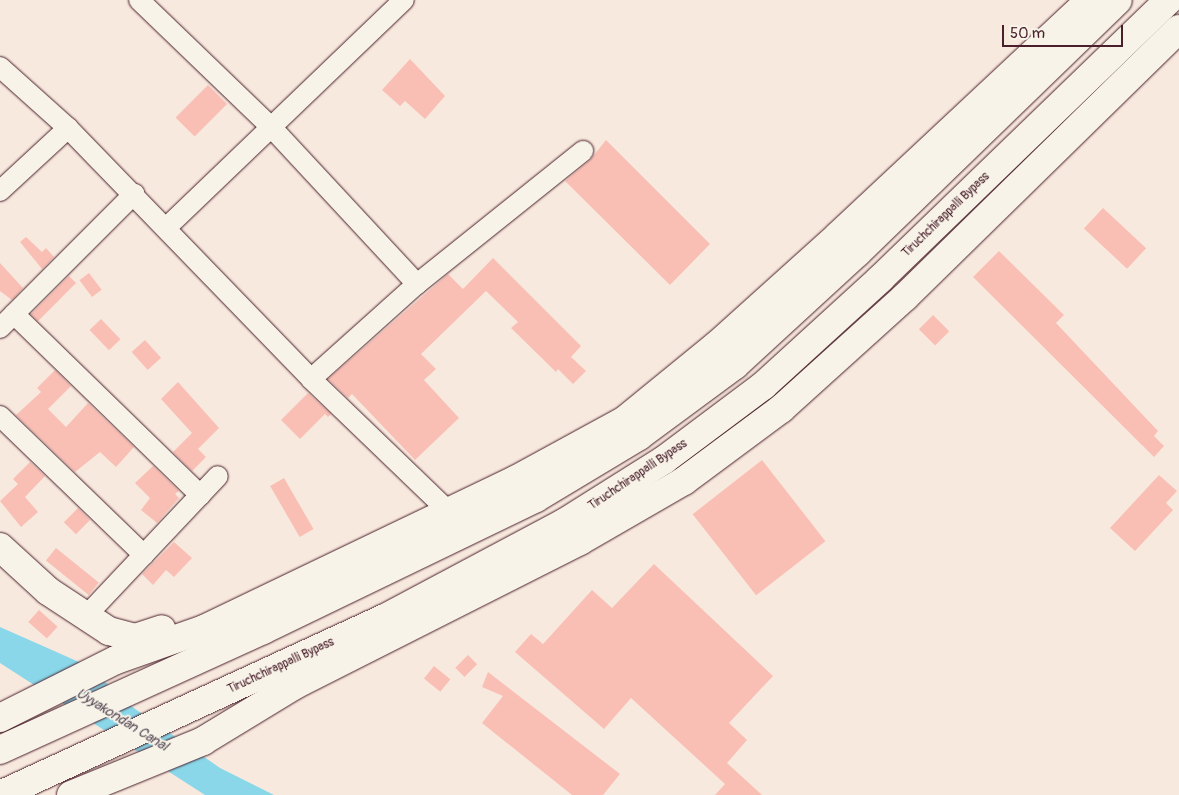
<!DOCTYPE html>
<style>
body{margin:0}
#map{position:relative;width:1179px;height:795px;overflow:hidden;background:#f8e9de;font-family:Pangolin,sans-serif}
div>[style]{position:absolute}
.water>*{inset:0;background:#89d7e9}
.building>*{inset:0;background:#fabfb4;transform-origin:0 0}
.roads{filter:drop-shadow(0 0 1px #4a1f2b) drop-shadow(0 0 1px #4a1f2b)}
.street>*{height:20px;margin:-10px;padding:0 10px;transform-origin:10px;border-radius:10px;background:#f7f3e8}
.secondary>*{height:28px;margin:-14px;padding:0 14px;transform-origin:14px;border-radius:14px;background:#f7f3e8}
.highway>*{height:28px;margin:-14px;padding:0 14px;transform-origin:14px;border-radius:14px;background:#f7f3e8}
span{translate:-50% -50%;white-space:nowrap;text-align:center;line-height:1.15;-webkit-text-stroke:4px #f7f3e8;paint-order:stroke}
.street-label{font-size:12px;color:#4a1f2b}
.water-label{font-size:14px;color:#5a4d5a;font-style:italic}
.scale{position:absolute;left:1002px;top:25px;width:121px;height:22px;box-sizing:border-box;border:2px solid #4a1f2b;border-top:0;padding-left:6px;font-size:15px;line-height:18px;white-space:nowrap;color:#4a1f2b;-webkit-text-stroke:4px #f7f3e8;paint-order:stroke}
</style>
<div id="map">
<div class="water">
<div style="clip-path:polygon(0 627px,88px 666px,131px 706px,220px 768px,274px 795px,205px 795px,0 663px)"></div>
</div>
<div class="building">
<div style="clip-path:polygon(410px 59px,445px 96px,425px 119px,405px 101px,400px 106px,382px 90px)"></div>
<div style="left:208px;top:85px;width:27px;height:46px;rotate:45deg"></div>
<div style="clip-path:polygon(606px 140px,710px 244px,670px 285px,565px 181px,590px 160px)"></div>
<div style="left:1103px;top:208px;width:59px;height:28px;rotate:43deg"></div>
<div style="clip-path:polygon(26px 237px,42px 252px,46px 248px,54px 257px,42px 269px,20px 242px)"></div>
<div style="clip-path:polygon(999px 251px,1064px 315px,1056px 323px,1158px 431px,1154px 436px,1164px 446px,1154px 457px,973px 277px)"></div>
<div style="clip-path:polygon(493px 258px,581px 346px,571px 357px,586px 371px,573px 384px,558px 369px,556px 372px,511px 328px,518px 322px,486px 291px,421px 354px,436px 369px,424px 380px,459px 418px,415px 460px,352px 394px,348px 398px,328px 379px,448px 274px,463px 289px)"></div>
<div style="clip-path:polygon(0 263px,23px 288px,12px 300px,0 291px)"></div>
<div style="left:89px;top:273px;width:21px;height:12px;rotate:53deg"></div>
<div style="left:69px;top:276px;width:10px;height:54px;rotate:45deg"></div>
<div style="left:933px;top:315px;width:23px;height:20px;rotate:45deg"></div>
<div style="left:101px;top:319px;width:28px;height:16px;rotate:46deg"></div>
<div style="left:145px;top:340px;width:24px;height:18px;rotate:48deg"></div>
<div style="clip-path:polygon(55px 370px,71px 386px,48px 409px,66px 427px,88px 403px,134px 447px,116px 467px,100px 452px,75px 472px,16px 415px,41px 392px,37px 388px)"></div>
<div style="clip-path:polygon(178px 382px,219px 428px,198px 449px,206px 457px,192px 471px,173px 452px,192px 433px,161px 399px)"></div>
<div style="clip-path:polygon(308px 393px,331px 414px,328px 417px,325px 414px,300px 439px,281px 420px)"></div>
<div style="left:762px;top:460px;width:103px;height:88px;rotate:52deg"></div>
<div style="clip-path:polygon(30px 462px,45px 476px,25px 497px,38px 512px,21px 527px,0 501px,18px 484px,13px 479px)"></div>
<div style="clip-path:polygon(153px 466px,179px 491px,175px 494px,179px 498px,157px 523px,141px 510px,150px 498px,135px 483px)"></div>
<div style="clip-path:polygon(1159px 475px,1177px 491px,1166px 503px,1173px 510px,1135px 551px,1110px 528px)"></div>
<div style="left:284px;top:478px;width:59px;height:16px;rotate:60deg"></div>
<div style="left:78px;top:508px;width:17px;height:20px;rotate:45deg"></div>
<div style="clip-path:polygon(174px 542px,192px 558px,174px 577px,166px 570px,153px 585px,142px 574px)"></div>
<div style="left:56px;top:548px;width:55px;height:16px;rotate:39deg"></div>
<div style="clip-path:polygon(654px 564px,773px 676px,729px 723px,747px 740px,727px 763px,762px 795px,715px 795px,725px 784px,631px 698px,604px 729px,515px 652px,531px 634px,543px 644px,592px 590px,612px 608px)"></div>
<div style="left:39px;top:610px;width:25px;height:16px;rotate:42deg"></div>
<div style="left:468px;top:655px;width:13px;height:18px;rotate:45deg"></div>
<div style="left:434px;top:666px;width:21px;height:16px;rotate:39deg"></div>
<div style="clip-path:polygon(488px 672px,620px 774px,603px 795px,572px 795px,482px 723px,503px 696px,482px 687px)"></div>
</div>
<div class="roads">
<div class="street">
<div style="left:139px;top:0;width:185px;rotate:43.9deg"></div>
<div style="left:272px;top:128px;width:213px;rotate:47.1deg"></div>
<div style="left:0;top:67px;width:91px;rotate:41.9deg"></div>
<div style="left:0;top:191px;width:93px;rotate:-42.8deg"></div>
<div style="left:68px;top:128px;width:349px;rotate:45.9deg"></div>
<div style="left:311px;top:379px;width:190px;rotate:43.9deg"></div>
<div style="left:167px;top:227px;width:328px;rotate:-43.8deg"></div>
<div style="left:14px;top:314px;width:260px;rotate:44.2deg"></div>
<div style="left:0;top:328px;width:190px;rotate:-45deg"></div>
<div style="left:311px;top:379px;width:142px;rotate:-41.9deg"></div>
<div style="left:417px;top:284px;width:213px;rotate:-38.7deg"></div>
<div style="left:0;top:416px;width:200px;rotate:44deg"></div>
<div style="left:86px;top:616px;width:192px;rotate:-46.7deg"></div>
</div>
<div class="secondary">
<div style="left:0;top:547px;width:65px;rotate:42.5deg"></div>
<div style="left:48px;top:591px;width:73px;rotate:33.3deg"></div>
<div style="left:109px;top:631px;width:27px;rotate:15deg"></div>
<div style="left:135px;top:638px;width:28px;rotate:-18deg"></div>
<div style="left:0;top:718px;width:130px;rotate:-26.6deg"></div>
<div style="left:116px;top:660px;width:93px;rotate:-19.4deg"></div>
<div style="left:204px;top:629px;width:345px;rotate:-25.6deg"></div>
<div style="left:515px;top:480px;width:125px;rotate:-28.6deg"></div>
<div style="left:625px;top:420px;width:119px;rotate:-39.2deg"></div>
<div style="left:717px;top:345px;width:164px;rotate:-42deg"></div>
<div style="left:839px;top:235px;width:344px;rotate:-43.1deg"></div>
<div style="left:71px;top:795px;width:143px;rotate:-22.2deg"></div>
<div style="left:203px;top:741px;width:108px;rotate:-31.3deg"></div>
<div style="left:295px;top:685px;width:319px;rotate:-26.8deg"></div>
<div style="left:580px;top:541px;width:120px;rotate:-30deg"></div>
<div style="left:684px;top:481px;width:121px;rotate:-36.6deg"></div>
<div style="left:781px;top:409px;width:167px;rotate:-42.1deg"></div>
<div style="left:905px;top:297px;width:383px;rotate:-44.4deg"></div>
</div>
<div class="highway">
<div style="left:0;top:750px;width:289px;rotate:-24.5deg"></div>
<div style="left:263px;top:630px;width:303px;rotate:-25.8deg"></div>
<div style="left:536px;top:498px;width:120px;rotate:-31deg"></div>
<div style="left:639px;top:436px;width:119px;rotate:-36.5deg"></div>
<div style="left:735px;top:365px;width:166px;rotate:-42.6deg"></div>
<div style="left:857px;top:253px;width:363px;rotate:-44.1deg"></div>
<div style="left:0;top:795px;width:424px;rotate:-24.7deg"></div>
<div style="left:385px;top:618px;width:203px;rotate:-28deg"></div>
<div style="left:564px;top:523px;width:118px;rotate:-32.2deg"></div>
<div style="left:664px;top:460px;width:124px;rotate:-36.8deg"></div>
<div style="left:763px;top:386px;width:159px;rotate:-42.4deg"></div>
<div style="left:880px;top:279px;width:402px;rotate:-44deg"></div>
</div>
</div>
<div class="street-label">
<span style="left:946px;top:215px;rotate:-44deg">Tiruchchirappalli Bypass</span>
<span style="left:638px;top:475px;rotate:-34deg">Tiruchchirappalli Bypass</span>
<span style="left:281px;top:666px;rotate:-25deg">Tiruchchirappalli Bypass</span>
</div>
<div class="water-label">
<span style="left:122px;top:720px;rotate:32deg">Uyyakondan Canal</span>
</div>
<div class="scale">50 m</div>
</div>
